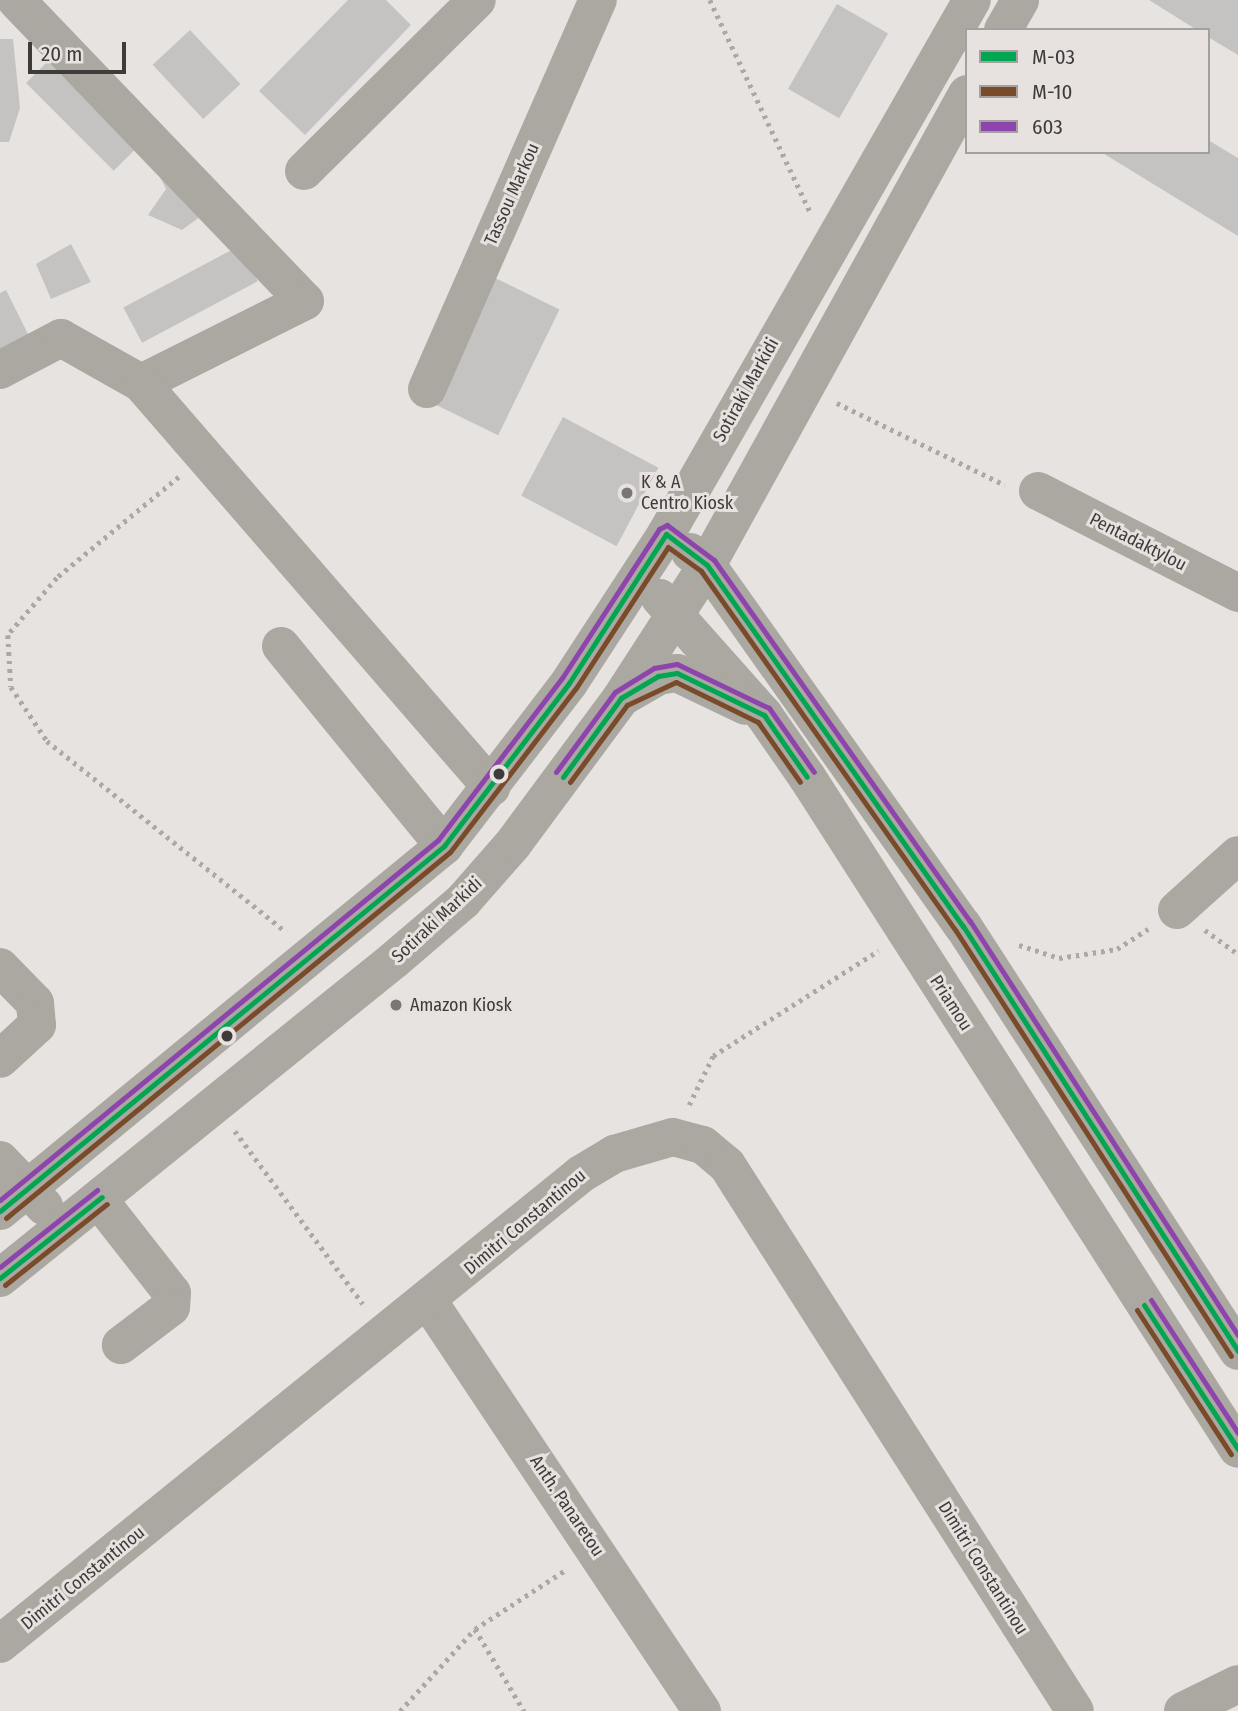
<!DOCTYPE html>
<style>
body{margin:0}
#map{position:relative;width:1238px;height:1711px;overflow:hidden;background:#e6e3e1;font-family:"Fira Sans Condensed",sans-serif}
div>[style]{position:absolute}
.building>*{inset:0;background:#c5c3c2;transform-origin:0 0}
.path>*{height:4.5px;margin-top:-2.25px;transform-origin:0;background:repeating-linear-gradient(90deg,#aca8a2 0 3.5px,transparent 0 8.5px)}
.minor>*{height:38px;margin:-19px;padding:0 19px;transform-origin:19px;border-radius:19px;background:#aaa8a0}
.bus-1>*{height:5px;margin:-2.5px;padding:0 2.5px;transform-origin:2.5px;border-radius:2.5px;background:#00a651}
.bus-2>*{height:5px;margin:-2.5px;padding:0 2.5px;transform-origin:2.5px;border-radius:2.5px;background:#7a4b2a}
.bus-3>*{height:5px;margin:-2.5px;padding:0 2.5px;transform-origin:2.5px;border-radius:2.5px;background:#8e44ad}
.dots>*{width:19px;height:19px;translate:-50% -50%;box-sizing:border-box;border:4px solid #e7e2e0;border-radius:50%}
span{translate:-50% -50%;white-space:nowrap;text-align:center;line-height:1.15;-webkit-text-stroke:6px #e7e2e0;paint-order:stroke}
.street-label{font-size:18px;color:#3e3c3b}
.poi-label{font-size:18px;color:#3e3c3b}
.left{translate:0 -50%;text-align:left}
.legend{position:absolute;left:965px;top:28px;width:245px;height:126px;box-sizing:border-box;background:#e7e2e0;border:2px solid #a3a09e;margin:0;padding:9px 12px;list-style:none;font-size:21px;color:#3e3c3b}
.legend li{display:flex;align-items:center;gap:14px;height:35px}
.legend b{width:35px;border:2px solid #a3a09e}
.scale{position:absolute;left:28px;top:42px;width:98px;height:32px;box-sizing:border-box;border:4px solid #3e3c3b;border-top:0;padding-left:9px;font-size:21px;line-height:24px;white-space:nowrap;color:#3e3c3b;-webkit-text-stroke:5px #e7e2e0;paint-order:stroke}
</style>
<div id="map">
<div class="building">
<div style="clip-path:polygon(348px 0,386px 0,411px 25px,305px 135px,259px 91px)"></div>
<div style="clip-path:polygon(1149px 0,1238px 0,1238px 55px,1208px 37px,1208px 30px,1197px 30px)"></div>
<div style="left:837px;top:4px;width:59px;height:98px;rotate:30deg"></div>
<div style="left:190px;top:30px;width:74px;height:51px;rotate:47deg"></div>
<div style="clip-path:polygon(0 39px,13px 39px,20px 108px,9px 142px,0 142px)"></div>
<div style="left:55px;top:54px;width:124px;height:41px;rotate:45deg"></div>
<div style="clip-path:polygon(1208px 140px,1238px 158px,1238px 236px,1101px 152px,1208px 152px)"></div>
<div style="clip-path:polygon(158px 173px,201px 216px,182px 230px,148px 215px,166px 189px)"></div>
<div style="clip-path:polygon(71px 244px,91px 282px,51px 299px,36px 264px)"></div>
<div style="left:239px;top:246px;width:40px;height:131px;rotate:62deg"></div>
<div style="left:493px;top:277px;width:74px;height:140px;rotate:26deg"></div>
<div style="clip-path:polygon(6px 290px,28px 334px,0 351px,0 293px)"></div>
<div style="left:563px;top:417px;width:108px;height:89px;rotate:28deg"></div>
</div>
<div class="path">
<div style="left:710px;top:0;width:234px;rotate:64.7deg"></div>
<div style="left:837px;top:403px;width:187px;rotate:26deg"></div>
<div style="left:179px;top:477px;width:158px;rotate:140.4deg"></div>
<div style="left:57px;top:578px;width:75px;rotate:130.7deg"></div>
<div style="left:8px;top:635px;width:52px;rotate:86.7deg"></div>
<div style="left:11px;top:687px;width:65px;rotate:56.3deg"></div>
<div style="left:47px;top:741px;width:306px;rotate:38.6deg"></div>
<div style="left:1205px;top:930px;width:41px;rotate:36deg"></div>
<div style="left:1019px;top:945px;width:42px;rotate:18deg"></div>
<div style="left:1059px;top:958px;width:59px;rotate:-8.8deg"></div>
<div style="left:1117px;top:949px;width:37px;rotate:-33deg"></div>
<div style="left:689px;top:1105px;width:55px;rotate:-63.9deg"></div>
<div style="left:713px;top:1056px;width:196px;rotate:-32.5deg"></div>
<div style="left:235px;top:1131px;width:215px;rotate:53.5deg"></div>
<div style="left:475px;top:1629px;width:96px;rotate:59.1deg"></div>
<div style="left:400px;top:1711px;width:111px;rotate:-47.6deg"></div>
<div style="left:475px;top:1629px;width:110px;rotate:-33.1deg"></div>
</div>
<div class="minor">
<div style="left:16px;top:0;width:417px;rotate:46.2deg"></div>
<div style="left:305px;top:301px;width:183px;rotate:153.4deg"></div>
<div style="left:1003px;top:30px;width:34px;rotate:-60deg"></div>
<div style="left:304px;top:171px;width:243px;rotate:-44.7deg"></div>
<div style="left:0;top:370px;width:69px;rotate:-27.7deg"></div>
<div style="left:61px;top:338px;width:92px;rotate:29.4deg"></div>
<div style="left:141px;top:383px;width:535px;rotate:49.1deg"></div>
<div style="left:427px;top:389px;width:425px;rotate:-66.3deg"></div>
<div style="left:1038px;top:491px;width:225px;rotate:27deg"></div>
<div style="left:690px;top:552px;width:21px;rotate:37deg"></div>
<div style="left:707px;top:565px;width:443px;rotate:54.7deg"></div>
<div style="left:963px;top:926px;width:506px;rotate:57.09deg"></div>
<div style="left:660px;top:598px;width:157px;rotate:48.4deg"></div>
<div style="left:764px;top:715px;width:75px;rotate:55.3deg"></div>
<div style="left:807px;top:777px;width:798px;rotate:57.33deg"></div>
<div style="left:281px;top:646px;width:258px;rotate:50.8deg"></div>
<div style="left:624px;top:696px;width:39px;rotate:-30deg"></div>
<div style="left:658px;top:676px;width:19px;rotate:-9deg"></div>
<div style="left:677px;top:673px;width:76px;rotate:25.6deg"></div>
<div style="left:1177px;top:910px;width:82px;rotate:-42deg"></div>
<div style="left:0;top:967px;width:50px;rotate:45.8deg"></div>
<div style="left:35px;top:1003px;width:22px;rotate:85deg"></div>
<div style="left:37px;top:1025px;width:50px;rotate:137.4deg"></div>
<div style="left:0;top:1160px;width:64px;rotate:46.3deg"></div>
<div style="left:99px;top:1200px;width:118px;rotate:51.9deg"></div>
<div style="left:172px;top:1293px;width:14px;rotate:94deg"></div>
<div style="left:171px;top:1307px;width:63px;rotate:142.8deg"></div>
<div style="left:0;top:1211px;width:575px;rotate:-39.42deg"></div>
<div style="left:444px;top:846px;width:205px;rotate:-52.5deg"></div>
<div style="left:569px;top:683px;width:178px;rotate:-56.9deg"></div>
<div style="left:666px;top:534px;width:615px;rotate:-60.19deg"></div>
<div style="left:0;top:1278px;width:506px;rotate:-38.91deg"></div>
<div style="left:394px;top:960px;width:91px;rotate:-40.5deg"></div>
<div style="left:463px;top:901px;width:76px;rotate:-48.7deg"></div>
<div style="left:513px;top:844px;width:182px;rotate:-53.5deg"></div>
<div style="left:621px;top:698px;width:158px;rotate:-57.1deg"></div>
<div style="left:707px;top:565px;width:538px;rotate:-61.1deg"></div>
<div style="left:429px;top:1302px;width:492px;rotate:56.3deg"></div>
<div style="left:0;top:1644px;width:747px;rotate:-38.97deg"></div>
<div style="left:581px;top:1174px;width:39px;rotate:-31deg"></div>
<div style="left:614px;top:1154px;width:61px;rotate:-16.1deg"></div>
<div style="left:673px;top:1137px;width:31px;rotate:15deg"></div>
<div style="left:703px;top:1145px;width:31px;rotate:40deg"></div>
<div style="left:727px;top:1165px;width:647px;rotate:57.49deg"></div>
<div style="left:1183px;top:1711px;width:61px;rotate:-26.1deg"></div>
</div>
<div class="bus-1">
<div style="left:563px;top:777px;width:98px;rotate:-53.7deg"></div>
<div style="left:621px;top:698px;width:43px;rotate:-30.7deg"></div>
<div style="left:658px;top:676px;width:19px;rotate:-9deg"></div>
<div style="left:677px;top:673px;width:97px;rotate:25.8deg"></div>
<div style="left:764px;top:715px;width:75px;rotate:55.3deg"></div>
<div style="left:0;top:1211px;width:575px;rotate:-39.42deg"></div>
<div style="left:444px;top:846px;width:205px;rotate:-52.5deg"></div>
<div style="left:569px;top:683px;width:178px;rotate:-56.9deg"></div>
<div style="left:666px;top:534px;width:51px;rotate:37.1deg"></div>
<div style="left:707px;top:565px;width:443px;rotate:54.7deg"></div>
<div style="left:963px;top:926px;width:506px;rotate:57.09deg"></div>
<div style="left:0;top:1278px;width:130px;rotate:-38.5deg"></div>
<div style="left:1144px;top:1305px;width:172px;rotate:56.9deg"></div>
</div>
<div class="bus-2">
<div style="left:570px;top:782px;width:96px;rotate:-53.5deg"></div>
<div style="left:627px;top:705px;width:54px;rotate:-25.1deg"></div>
<div style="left:676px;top:682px;width:91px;rotate:26deg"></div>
<div style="left:758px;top:722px;width:73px;rotate:55deg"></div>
<div style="left:6px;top:1218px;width:575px;rotate:-39.5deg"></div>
<div style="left:450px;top:852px;width:207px;rotate:-52.5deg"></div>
<div style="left:576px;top:688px;width:168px;rotate:-56.9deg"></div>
<div style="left:668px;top:547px;width:41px;rotate:36deg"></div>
<div style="left:701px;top:571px;width:441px;rotate:54.7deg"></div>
<div style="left:956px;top:931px;width:506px;rotate:57.09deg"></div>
<div style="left:5px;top:1285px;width:130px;rotate:-38.5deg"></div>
<div style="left:1137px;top:1310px;width:172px;rotate:56.9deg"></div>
</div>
<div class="bus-3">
<div style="left:556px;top:772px;width:99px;rotate:-53.6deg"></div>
<div style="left:615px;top:692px;width:46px;rotate:-31.6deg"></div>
<div style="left:654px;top:668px;width:23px;rotate:-10deg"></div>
<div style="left:677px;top:664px;width:102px;rotate:25.6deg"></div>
<div style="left:769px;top:708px;width:78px;rotate:54.9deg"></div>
<div style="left:0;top:1200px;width:567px;rotate:-39.42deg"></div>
<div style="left:438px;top:840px;width:204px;rotate:-52.6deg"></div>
<div style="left:562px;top:678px;width:178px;rotate:-56.9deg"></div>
<div style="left:659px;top:529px;width:9px;rotate:-27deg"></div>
<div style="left:667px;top:525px;width:59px;rotate:36.7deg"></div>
<div style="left:714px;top:560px;width:443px;rotate:54.7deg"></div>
<div style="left:970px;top:921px;width:493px;rotate:57.1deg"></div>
<div style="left:0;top:1267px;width:124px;rotate:-38.4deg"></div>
<div style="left:1151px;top:1300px;width:159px;rotate:56.8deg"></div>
</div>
<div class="dots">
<div style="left:627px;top:493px;background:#797675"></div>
<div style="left:499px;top:774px;background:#3e3c3b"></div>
<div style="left:396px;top:1005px;background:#797675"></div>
<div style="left:227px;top:1036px;background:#3e3c3b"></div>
</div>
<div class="street-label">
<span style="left:512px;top:194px;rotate:-66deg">Tassou Markou</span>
<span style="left:746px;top:390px;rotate:-61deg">Sotiraki Markidi</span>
<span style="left:1138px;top:542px;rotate:27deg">Pentadaktylou</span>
<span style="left:437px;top:920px;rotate:-43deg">Sotiraki Markidi</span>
<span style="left:951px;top:1003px;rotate:57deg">Priamou</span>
<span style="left:525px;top:1222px;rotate:-40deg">Dimitri Constantinou</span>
<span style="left:567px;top:1506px;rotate:56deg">Anth. Panaretou</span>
<span style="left:983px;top:1568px;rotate:58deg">Dimitri Constantinou</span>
<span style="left:83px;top:1578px;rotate:-39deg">Dimitri Constantinou</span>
</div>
<div class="poi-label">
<span class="left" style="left:641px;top:493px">K &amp; A<br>Centro Kiosk</span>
<span class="left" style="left:410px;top:1005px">Amazon Kiosk</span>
</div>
<ul class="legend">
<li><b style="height:9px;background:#00a651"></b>M-03</li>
<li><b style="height:9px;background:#7a4b2a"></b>M-10</li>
<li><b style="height:9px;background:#8e44ad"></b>603</li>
</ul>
<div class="scale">20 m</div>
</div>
